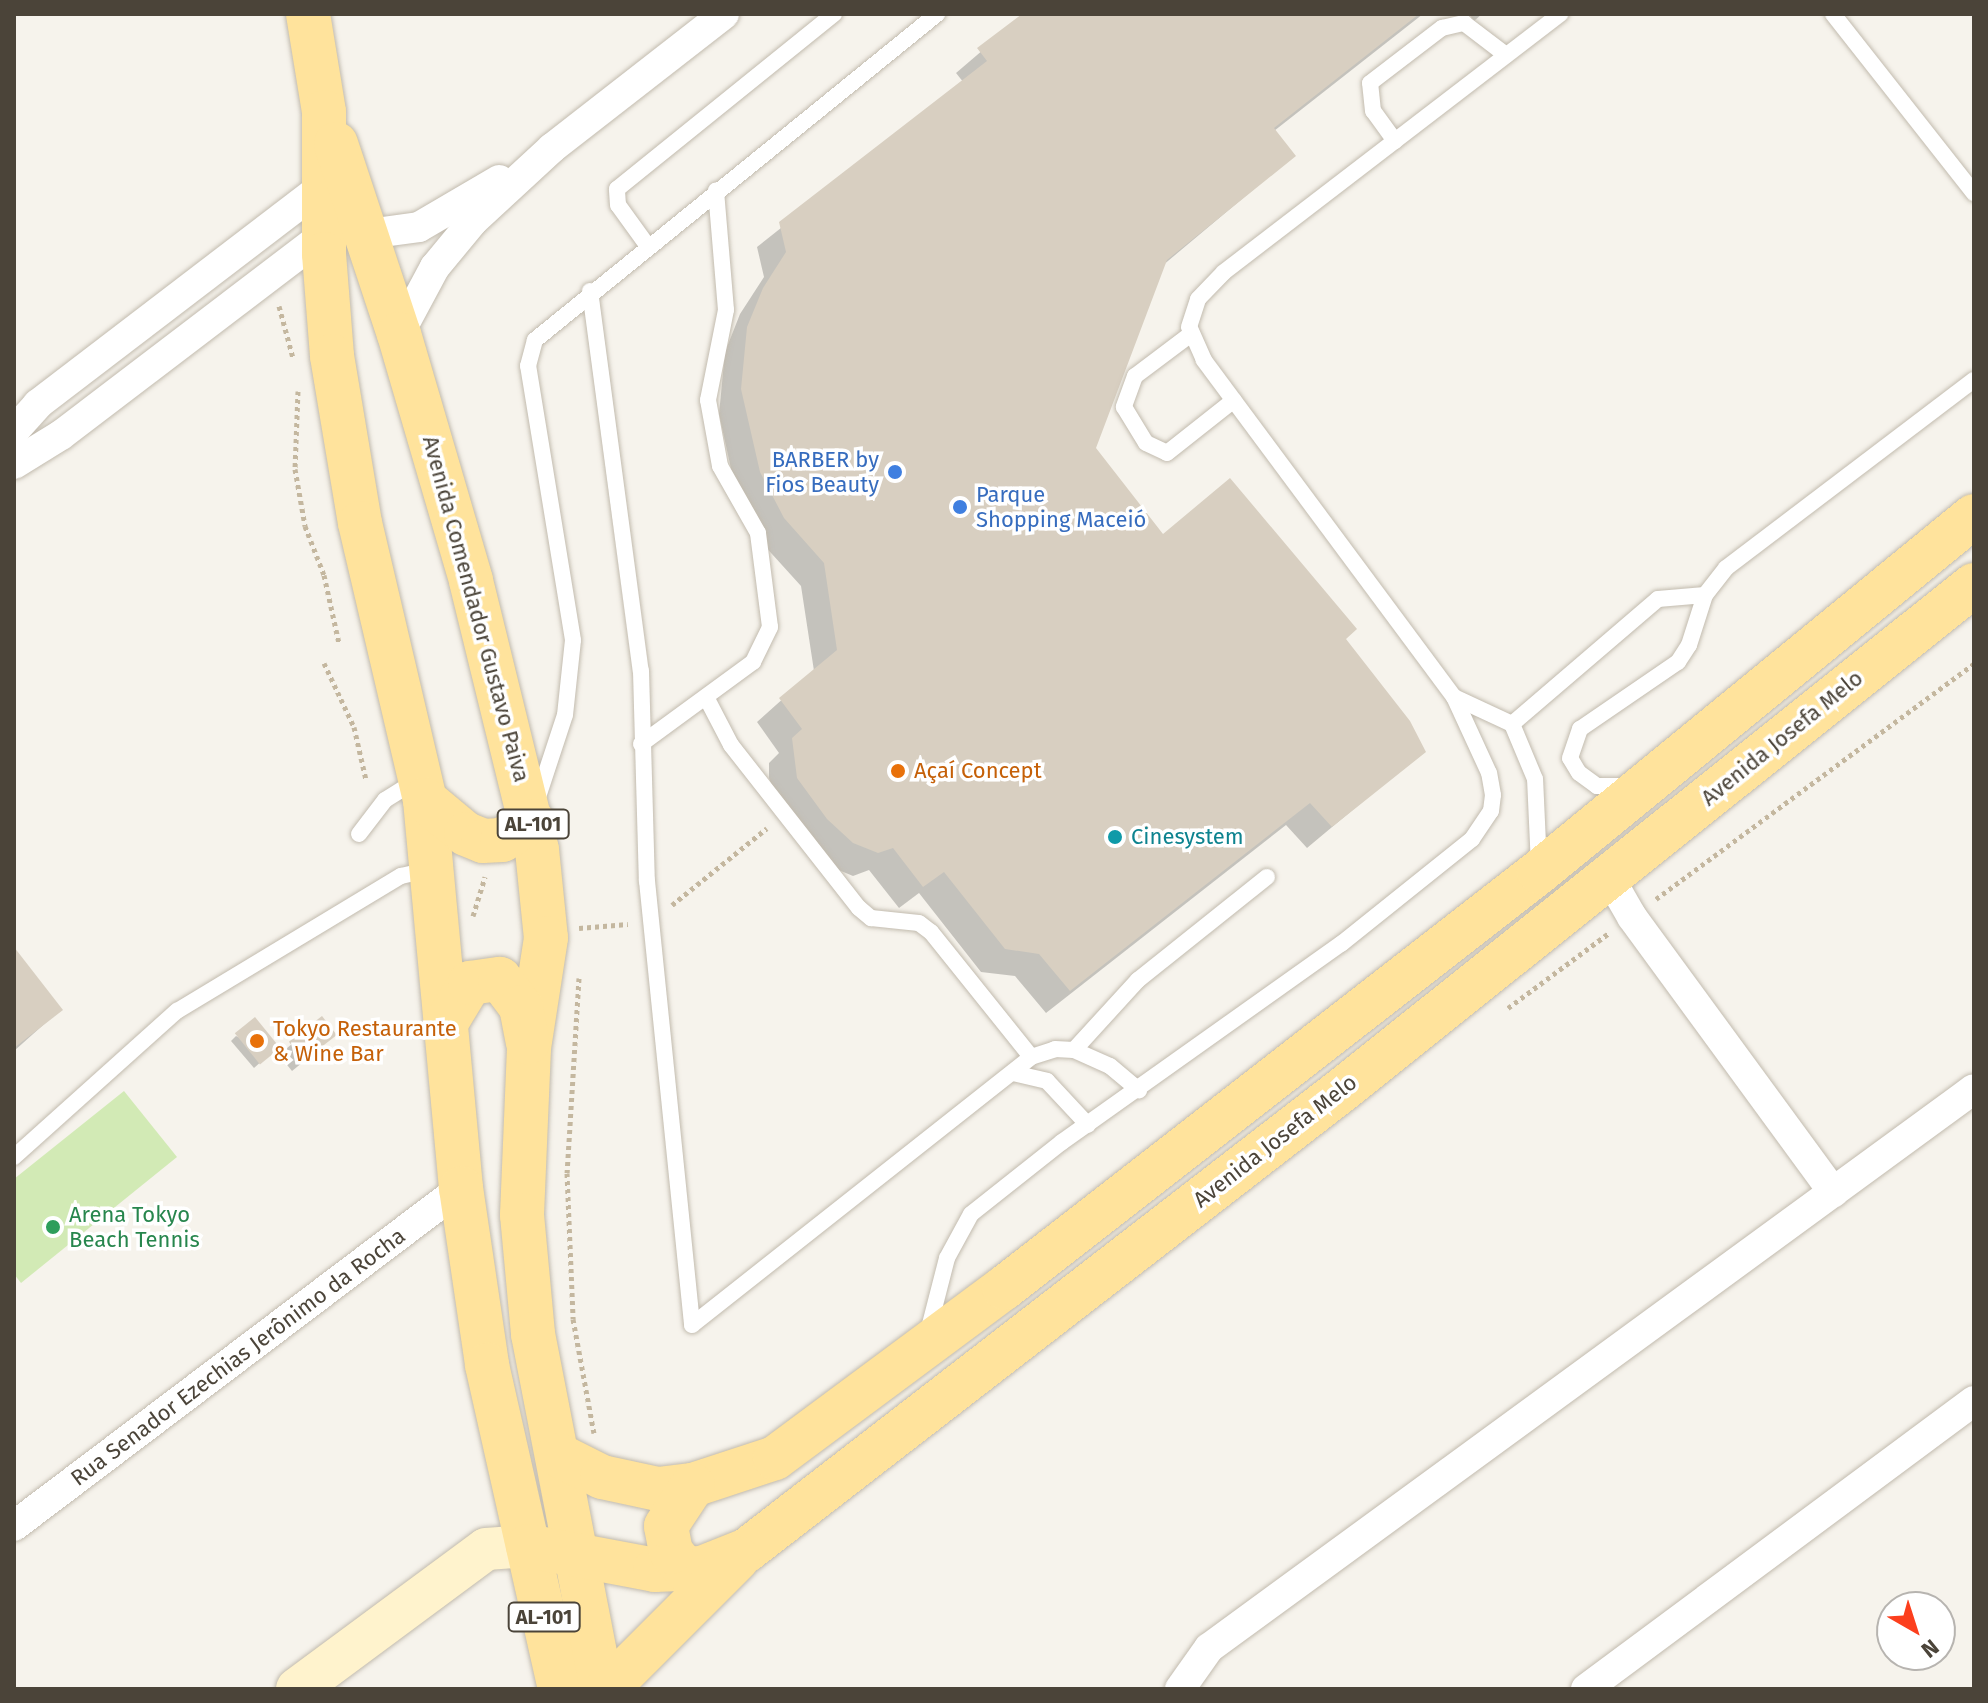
<!DOCTYPE html>
<meta charset="utf-8">
<style>
body{margin:0}
#map{position:relative;width:1988px;height:1703px;overflow:hidden;background:#f6f3ec;font-family:"Fira Sans",sans-serif}
div>[style]{position:absolute}
.green>*{inset:0;background:#d2eab5}
.shadow>*{inset:0;background:#0003}
.building>*{inset:0;background:#d8cfc1;transform-origin:0 0}
.path>*{height:5px;margin-top:-2.5px;transform-origin:0;background:repeating-linear-gradient(90deg,#c4b79f 0 4px,transparent 0 8px)}
.roads{filter:drop-shadow(0 0 2px #c2bbae) drop-shadow(0 0 2px #c2bbae)}
.lane>*{height:16px;margin:-8px;padding:0 8px;transform-origin:8px;border-radius:8px;background:#fff}
.street>*{height:30px;margin:-15px;padding:0 15px;transform-origin:15px;border-radius:15px;background:#fff}
.secondary>*{height:42px;margin:-21px;padding:0 21px;transform-origin:21px;border-radius:21px;background:#fff3cd}
.primary>*{height:44px;margin:-22px;padding:0 22px;transform-origin:22px;border-radius:22px;background:#ffe39c}
.dots>*{width:22px;height:22px;translate:-50% -50%;box-sizing:border-box;border:4px solid #fff;border-radius:50%}
span{translate:-50% -50%;white-space:nowrap;text-align:center;line-height:1.15;-webkit-text-stroke:7px #fff;paint-order:stroke}
.shield-label span{padding:2px 6px;background:#fff;border:2px solid;border-radius:6px;-webkit-text-stroke-width:0}
.shield-label{font-size:20px;color:#4b4439;font-weight:700}
.shop-label{font-size:22px;color:#366cbe}
.right{translate:-100% -50%;text-align:right}
.left{translate:0 -50%;text-align:left}
.street-label{font-size:22px;color:#4b4439}
.food-label{font-size:22px;color:#c56008}
.culture-label{font-size:22px;color:#0d838f}
.leisure-label{font-size:22px;color:#27864d}
.frame{position:absolute;inset:0;border:16px solid #4b4439;pointer-events:none}
.north{position:absolute;left:1876px;top:1591px;width:80px;height:80px;box-sizing:border-box;background:#fff;border:2px solid #b7b4b0;border-radius:50%;rotate:141deg;font-size:22px;font-weight:700;line-height:32px;text-align:center;color:#4b4439}
.north::after{content:'';display:block;margin:auto;width:28px;height:36px;background:#fc3f1d;clip-path:polygon(50% 0,100% 100%,50% 72%,0 100%)}
</style>
<div id="map">
<div class="green">
<div style="clip-path:polygon(124px 1091px,177px 1157px,21px 1283px,14px 1274px,14px 1179px)"></div>
</div>
<div class="shadow">
<div style="clip-path:polygon(1025px 14px,1423px 14px,1274px 131px,1293px 156px,1162px 266px,1094px 448px,1163px 537px,1344px 640px,1423px 751px,1307px 848px,1286px 825px,1046px 1013px,1015px 976px,981px 972px,919px 893px,899px 908px,869px 870px,853px 876px,829px 866px,783px 816px,769px 778px,769px 763px,779px 753px,757px 722px,814px 671px,801px 586px,761px 542px,737px 496px,719px 414px,725px 352px,740px 314px,764px 277px,757px 247px,964px 83px,956px 73px)"></div>
<div style="clip-path:polygon(1469px 14px,1482px 14px,1474px 21px)"></div>
<div style="clip-path:polygon(14px 951px,60px 1010px,14px 1051px)"></div>
<div style="clip-path:polygon(321px 1019px,323px 1046px,292px 1071px,279px 1055px)"></div>
<div style="clip-path:polygon(236px 1036px,272px 1052px,254px 1068px,231px 1041px)"></div>
</div>
<div class="building">
<div style="clip-path:polygon(1022px 14px,1419px 14px,1274px 128px,1296px 156px,1167px 260px,1096px 448px,1163px 534px,1230px 478px,1357px 629px,1346px 639px,1410px 721px,1426px 752px,1332px 827px,1310px 803px,1070px 991px,1039px 954px,1005px 949px,944px 872px,923px 887px,893px 848px,878px 853px,853px 843px,827px 819px,797px 778px,792px 738px,802px 729px,779px 698px,837px 650px,824px 563px,784px 518px,760px 472px,741px 389px,747px 327px,763px 288px,786px 252px,779px 222px,987px 61px,977px 48px)"></div>
<div style="clip-path:polygon(14px 947px,63px 1010px,14px 1048px)"></div>
<div style="left:322px;top:1016px;width:24px;height:42px;rotate:52deg"></div>
<div style="left:255px;top:1017px;width:40px;height:26px;rotate:51deg"></div>
</div>
<div class="path">
<div style="left:279px;top:306px;width:54px;rotate:74.9deg"></div>
<div style="left:298px;top:391px;width:78px;rotate:92.2deg"></div>
<div style="left:295px;top:469px;width:58px;rotate:80deg"></div>
<div style="left:305px;top:526px;width:53px;rotate:68.8deg"></div>
<div style="left:324px;top:575px;width:70px;rotate:77.6deg"></div>
<div style="left:324px;top:663px;width:71px;rotate:64.9deg"></div>
<div style="left:354px;top:727px;width:54px;rotate:77.2deg"></div>
<div style="left:1656px;top:899px;width:395px;rotate:-36.5deg"></div>
<div style="left:672px;top:905px;width:122px;rotate:-39deg"></div>
<div style="left:473px;top:916px;width:41px;rotate:-72.9deg"></div>
<div style="left:579px;top:928px;width:49px;rotate:-4.7deg"></div>
<div style="left:579px;top:978px;width:195px;rotate:93.5deg"></div>
<div style="left:567px;top:1173px;width:146px;rotate:87.6deg"></div>
<div style="left:573px;top:1319px;width:116px;rotate:79.6deg"></div>
<div style="left:1508px;top:1008px;width:126px;rotate:-36.6deg"></div>
</div>
<div class="roads">
<div class="lane">
<div style="left:1833px;top:14px;width:228px;rotate:51.8deg"></div>
<div style="left:1395px;top:141px;width:37px;rotate:-126deg"></div>
<div style="left:1373px;top:111px;width:28px;rotate:-96deg"></div>
<div style="left:1370px;top:83px;width:91px;rotate:-37.4deg"></div>
<div style="left:1442px;top:28px;width:23px;rotate:-13deg"></div>
<div style="left:1464px;top:23px;width:53px;rotate:37.3deg"></div>
<div style="left:647px;top:245px;width:49px;rotate:-125.9deg"></div>
<div style="left:618px;top:205px;width:16px;rotate:-94deg"></div>
<div style="left:617px;top:189px;width:279px;rotate:-38.9deg"></div>
<div style="left:590px;top:291px;width:383px;rotate:82.4deg"></div>
<div style="left:641px;top:671px;width:210px;rotate:88.4deg"></div>
<div style="left:647px;top:881px;width:446px;rotate:84.2deg"></div>
<div style="left:1191px;top:334px;width:70px;rotate:143.1deg"></div>
<div style="left:1135px;top:376px;width:33px;rotate:110deg"></div>
<div style="left:1124px;top:407px;width:42px;rotate:58.6deg"></div>
<div style="left:1146px;top:443px;width:23px;rotate:25deg"></div>
<div style="left:1167px;top:453px;width:85px;rotate:-38.3deg"></div>
<div style="left:706px;top:697px;width:54px;rotate:62.5deg"></div>
<div style="left:731px;top:745px;width:207px;rotate:51.9deg"></div>
<div style="left:859px;top:908px;width:16px;rotate:40deg"></div>
<div style="left:871px;top:918px;width:48px;rotate:5.9deg"></div>
<div style="left:919px;top:923px;width:15px;rotate:37deg"></div>
<div style="left:931px;top:932px;width:160px;rotate:51.3deg"></div>
<div style="left:1512px;top:724px;width:192px;rotate:-40.6deg"></div>
<div style="left:1658px;top:599px;width:47px;rotate:-4.9deg"></div>
<div style="left:641px;top:744px;width:139px;rotate:-36.2deg"></div>
<div style="left:753px;top:662px;width:39px;rotate:-64deg"></div>
<div style="left:770px;top:627px;width:95px;rotate:-97.3deg"></div>
<div style="left:758px;top:533px;width:77px;rotate:-119.6deg"></div>
<div style="left:720px;top:466px;width:67px;rotate:-100.3deg"></div>
<div style="left:708px;top:400px;width:92px;rotate:-78.7deg"></div>
<div style="left:726px;top:310px;width:120px;rotate:-94.8deg"></div>
<div style="left:1629px;top:786px;width:32px;rotate:180deg"></div>
<div style="left:1597px;top:786px;width:22px;rotate:-144deg"></div>
<div style="left:1579px;top:773px;width:17px;rotate:-121deg"></div>
<div style="left:1570px;top:758px;width:31px;rotate:-71deg"></div>
<div style="left:1580px;top:729px;width:119px;rotate:-34.4deg"></div>
<div style="left:1678px;top:662px;width:20px;rotate:-57deg"></div>
<div style="left:1689px;top:645px;width:52px;rotate:-72.3deg"></div>
<div style="left:1705px;top:595px;width:34px;rotate:-52deg"></div>
<div style="left:1726px;top:568px;width:311px;rotate:-37.2deg"></div>
<div style="left:537px;top:800px;width:89px;rotate:-71.8deg"></div>
<div style="left:565px;top:715px;width:75px;rotate:-83.9deg"></div>
<div style="left:573px;top:640px;width:278px;rotate:-99.3deg"></div>
<div style="left:528px;top:366px;width:27px;rotate:-75deg"></div>
<div style="left:535px;top:340px;width:518px;rotate:-39.04deg"></div>
<div style="left:359px;top:834px;width:43px;rotate:-52.6deg"></div>
<div style="left:385px;top:800px;width:40px;rotate:-32deg"></div>
<div style="left:1539px;top:866px;width:87px;rotate:-92.6deg"></div>
<div style="left:1535px;top:779px;width:60px;rotate:-112.7deg"></div>
<div style="left:1512px;top:724px;width:64px;rotate:-155deg"></div>
<div style="left:1454px;top:697px;width:420px;rotate:-126.6deg"></div>
<div style="left:1204px;top:360px;width:36px;rotate:-114deg"></div>
<div style="left:1189px;top:327px;width:29px;rotate:-72deg"></div>
<div style="left:1198px;top:299px;width:37px;rotate:-46deg"></div>
<div style="left:1224px;top:272px;width:424px;rotate:-37.5deg"></div>
<div style="left:1074px;top:1050px;width:95px;rotate:-47.6deg"></div>
<div style="left:1138px;top:980px;width:165px;rotate:-38.6deg"></div>
<div style="left:1013px;top:1073px;width:35px;rotate:13deg"></div>
<div style="left:1047px;top:1081px;width:60px;rotate:47deg"></div>
<div style="left:14px;top:1157px;width:219px;rotate:-41.9deg"></div>
<div style="left:177px;top:1011px;width:262px;rotate:-31.1deg"></div>
<div style="left:401px;top:876px;width:28px;rotate:-13deg"></div>
<div style="left:692px;top:1325px;width:432px;rotate:-38.3deg"></div>
<div style="left:1031px;top:1057px;width:25px;rotate:-18deg"></div>
<div style="left:1055px;top:1049px;width:19px;rotate:3deg"></div>
<div style="left:1074px;top:1050px;width:39px;rotate:24deg"></div>
<div style="left:1110px;top:1066px;width:38px;rotate:40deg"></div>
<div style="left:928px;top:1332px;width:76px;rotate:-75.6deg"></div>
<div style="left:947px;top:1258px;width:50px;rotate:-61.4deg"></div>
<div style="left:971px;top:1214px;width:116px;rotate:-38.4deg"></div>
<div style="left:1062px;top:1142px;width:342px;rotate:-35.4deg"></div>
<div style="left:1341px;top:944px;width:168px;rotate:-38.7deg"></div>
<div style="left:1472px;top:839px;width:34px;rotate:-56deg"></div>
<div style="left:1491px;top:811px;width:16px;rotate:-83deg"></div>
<div style="left:1493px;top:795px;width:22px;rotate:-100deg"></div>
<div style="left:1489px;top:773px;width:84px;rotate:-114.7deg"></div>
</div>
<div class="street">
<div style="left:368px;top:234px;width:51px;rotate:-7.8deg"></div>
<div style="left:419px;top:227px;width:93px;rotate:-30.4deg"></div>
<div style="left:399px;top:334px;width:76px;rotate:-61.8deg"></div>
<div style="left:435px;top:267px;width:60px;rotate:-50.4deg"></div>
<div style="left:473px;top:221px;width:108px;rotate:-42.7deg"></div>
<div style="left:552px;top:148px;width:218px;rotate:-37.9deg"></div>
<div style="left:14px;top:431px;width:36px;rotate:-48deg"></div>
<div style="left:38px;top:404px;width:360px;rotate:-37.4deg"></div>
<div style="left:14px;top:464px;width:55px;rotate:-31.7deg"></div>
<div style="left:61px;top:435px;width:332px;rotate:-37.3deg"></div>
<div style="left:1609px;top:877px;width:46px;rotate:60.1deg"></div>
<div style="left:1632px;top:917px;width:341px;rotate:53.8deg"></div>
<div style="left:14px;top:1526px;width:560px;rotate:-37.09deg"></div>
<div style="left:1180px;top:1689px;width:50px;rotate:-54.7deg"></div>
<div style="left:1209px;top:1648px;width:947px;rotate:-36.16deg"></div>
<div style="left:1586px;top:1689px;width:483px;rotate:-36.6deg"></div>
</div>
<div class="secondary">
<div style="left:297px;top:1689px;width:235px;rotate:-36.5deg"></div>
<div style="left:486px;top:1549px;width:42px;rotate:-4.1deg"></div>
</div>
<div class="primary">
<div style="left:308px;top:14px;width:99px;rotate:80.7deg"></div>
<div style="left:324px;top:112px;width:142px;rotate:90deg"></div>
<div style="left:324px;top:254px;width:102px;rotate:85.5deg"></div>
<div style="left:332px;top:356px;width:169px;rotate:80.5deg"></div>
<div style="left:360px;top:523px;width:285px;rotate:76.8deg"></div>
<div style="left:425px;top:800px;width:390px;rotate:84.7deg"></div>
<div style="left:461px;top:1188px;width:179px;rotate:81.6deg"></div>
<div style="left:487px;top:1365px;width:332px;rotate:77.3deg"></div>
<div style="left:336px;top:144px;width:200px;rotate:71.7deg"></div>
<div style="left:399px;top:334px;width:257px;rotate:73.7deg"></div>
<div style="left:471px;top:581px;width:277px;rotate:76.2deg"></div>
<div style="left:537px;top:850px;width:88px;rotate:84.2deg"></div>
<div style="left:546px;top:938px;width:111px;rotate:98.8deg"></div>
<div style="left:529px;top:1048px;width:167px;rotate:92.4deg"></div>
<div style="left:522px;top:1215px;width:120px;rotate:84.7deg"></div>
<div style="left:533px;top:1334px;width:362px;rotate:79deg"></div>
<div style="left:425px;top:800px;width:53px;rotate:39.7deg"></div>
<div style="left:466px;top:834px;width:18px;rotate:22deg"></div>
<div style="left:483px;top:841px;width:19px;rotate:-3deg"></div>
<div style="left:502px;top:840px;width:36px;rotate:-32deg"></div>
<div style="left:449px;top:1018px;width:41px;rotate:-59deg"></div>
<div style="left:470px;top:983px;width:30px;rotate:-8deg"></div>
<div style="left:500px;top:979px;width:35px;rotate:53deg"></div>
<div style="left:521px;top:1007px;width:36px;rotate:79deg"></div>
<div style="left:558px;top:1455px;width:49px;rotate:26.6deg"></div>
<div style="left:602px;top:1477px;width:57px;rotate:12.1deg"></div>
<div style="left:658px;top:1489px;width:35px;rotate:-7deg"></div>
<div style="left:693px;top:1485px;width:86px;rotate:-18.2deg"></div>
<div style="left:775px;top:1458px;width:285px;rotate:-36.6deg"></div>
<div style="left:1004px;top:1288px;width:678px;rotate:-37.87deg"></div>
<div style="left:1539px;top:872px;width:562px;rotate:-39.3deg"></div>
<div style="left:528px;top:1546px;width:129px;rotate:10.7deg"></div>
<div style="left:655px;top:1570px;width:47px;rotate:-2.4deg"></div>
<div style="left:702px;top:1568px;width:48px;rotate:-21.8deg"></div>
<div style="left:747px;top:1550px;width:752px;rotate:-37.71deg"></div>
<div style="left:1342px;top:1090px;width:809px;rotate:-38.63deg"></div>
<div style="left:686px;top:1570px;width:23px;rotate:-130deg"></div>
<div style="left:671px;top:1552px;width:26px;rotate:-101deg"></div>
<div style="left:666px;top:1526px;width:49px;rotate:-56.6deg"></div>
<div style="left:607px;top:1689px;width:185px;rotate:-45deg"></div>
</div>
</div>
<div class="dots">
<div style="left:895px;top:472px;background:#3f7fe0"></div>
<div style="left:960px;top:507px;background:#3f7fe0"></div>
<div style="left:898px;top:771px;background:#e8710a"></div>
<div style="left:1115px;top:837px;background:#0f9aa8"></div>
<div style="left:257px;top:1041px;background:#e8710a"></div>
<div style="left:53px;top:1227px;background:#2e9e5b"></div>
</div>
<div class="shield-label">
<span style="left:533px;top:824px">AL-101</span>
<span style="left:544px;top:1617px">AL-101</span>
</div>
<div class="shop-label">
<span class="right" style="left:879px;top:472px">BARBER by<br>Fios Beauty</span>
<span class="left" style="left:976px;top:507px">Parque<br>Shopping Maceió</span>
</div>
<div class="street-label">
<span style="left:476px;top:609px;rotate:75deg">Avenida Comendador Gustavo Paiva</span>
<span style="left:1782px;top:738px;rotate:-39deg">Avenida Josefa Melo</span>
<span style="left:1275px;top:1141px;rotate:-38deg">Avenida Josefa Melo</span>
<span style="left:238px;top:1357px;rotate:-37deg">Rua Senador Ezechias Jerônimo da Rocha</span>
</div>
<div class="food-label">
<span class="left" style="left:914px;top:771px">Açaí Concept</span>
<span class="left" style="left:273px;top:1041px">Tokyo Restaurante<br>&amp; Wine Bar</span>
</div>
<div class="culture-label">
<span class="left" style="left:1131px;top:837px">Cinesystem</span>
</div>
<div class="leisure-label">
<span class="left" style="left:69px;top:1227px">Arena Tokyo<br>Beach Tennis</span>
</div>
<div class="frame"></div>
<div class="north">N</div>
</div>
